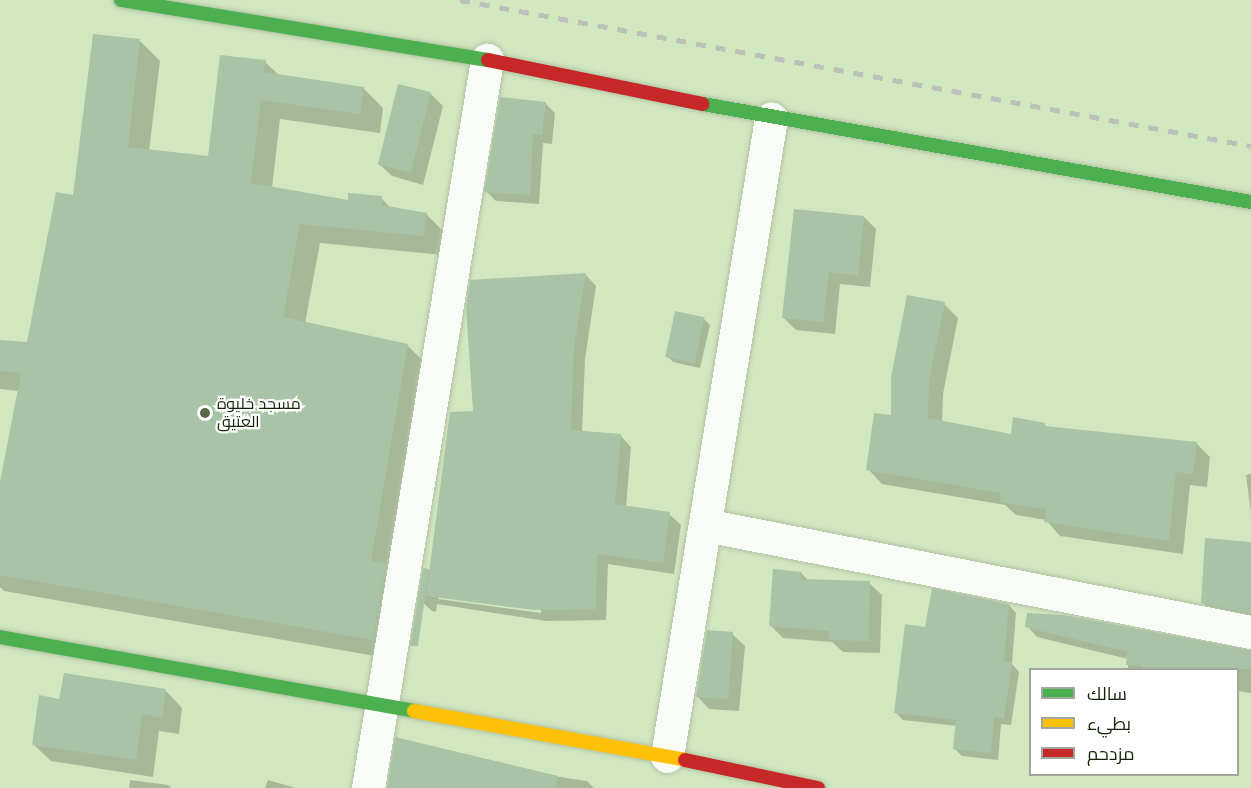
<!DOCTYPE html>
<meta charset="utf-8">
<style>
body{margin:0}
#map{position:relative;width:1251px;height:788px;overflow:hidden;background:#d1e7c0;font-family:Arial,Cairo,sans-serif}
div>[style]{position:absolute}
.shadow>*{inset:0;background:#0003}
.building>*{inset:0;background:#a9c3a6;transform-origin:0 0}
.roads{filter:drop-shadow(0 0 2px #b2c3a4) drop-shadow(0 0 2px #b2c3a4)}
.street>*{height:33px;margin:-16.5px;padding:0 16.5px;transform-origin:16.5px;border-radius:16.5px;background:#f8fbf6}
.fast>*{height:14px;margin:-7px;padding:0 7px;transform-origin:7px;border-radius:7px;background:#4caf50}
.slow>*{height:14px;margin:-7px;padding:0 7px;transform-origin:7px;border-radius:7px;background:#ffc107}
.jam>*{height:14px;margin:-7px;padding:0 7px;transform-origin:7px;border-radius:7px;background:#c62828}
.rail>*{height:4.5px;margin-top:-2.25px;transform-origin:0;background:repeating-linear-gradient(90deg,#bcc2b8 0 10px,transparent 0 20px)}
.dots>*{width:16px;height:16px;translate:-50% -50%;box-sizing:border-box;border:3px solid #fff;border-radius:50%}
span{translate:-50% -50%;white-space:nowrap;text-align:center;line-height:1.15;-webkit-text-stroke:4.5px #fff;paint-order:stroke}
.poi-label{font-size:16px;color:#152408}
.left{translate:0 -50%;text-align:left}
.legend{position:absolute;left:1029px;top:668px;width:210px;height:108px;box-sizing:border-box;background:#fff;border:2px solid #a1a79c;margin:0;padding:8px 10px;list-style:none;font-size:18px;color:#152408}
.legend li{display:flex;align-items:center;gap:12px;height:30px}
.legend b{width:30px;border:2px solid #a1a79c}
</style>
<div id="map">
<div class="shadow">
<div style="clip-path:polygon(140px 41px,160px 61px,149px 151px,209px 158px,265px 62px,279px 75px,363px 88px,383px 108px,380px 133px,280px 119px,272px 188px,349px 201px,381px 198px,392px 209px,426px 214px,446px 234px,443px 255px,320px 243px,305px 323px,407px 345px,427px 365px,375px 656px,4px 591px,0 587px,0 490px,19px 391px,0 389px,0 342px,28px 343px,75px 197px)"></div>
<div style="clip-path:polygon(431px 94px,443px 106px,423px 185px,392px 176px,379px 164px)"></div>
<div style="clip-path:polygon(545px 103px,555px 113px,552px 144px,543px 143px,539px 204px,496px 201px,486px 191px)"></div>
<div style="clip-path:polygon(864px 217px,876px 229px,870px 287px,840px 284px,835px 334px,796px 330px,784px 318px)"></div>
<div style="clip-path:polygon(evenodd,585px 274px,596px 286px,585px 359px,582px 432px,620px 435px,631px 447px,626px 507px,669px 514px,681px 525px,674px 574px,608px 564px,606px 620px,546px 621px,437px 604px,436px 612px,432px 611px,419px 599px,428px 570px,431px 573px,474px 412px,585px 274px,438px 596px,541px 610px,541px 613px,438px 599px,438px 596px)"></div>
<div style="clip-path:polygon(944px 304px,958px 318px,943px 394px,942px 422px,1012px 435px,1044px 424px,1048px 428px,1196px 443px,1210px 457px,1207px 487px,1190px 485px,1183px 554px,1060px 536px,1046px 520px,1016px 515px,1005px 505px,882px 484px,868px 469px)"></div>
<div style="clip-path:polygon(676px 312px,704px 319px,710px 325px,700px 368px,673px 362px,667px 356px)"></div>
<div style="clip-path:polygon(1251px 474px,1251px 513px,1246px 475px)"></div>
<div style="clip-path:polygon(1251px 543px,1251px 619px,1212px 612px,1203px 603px)"></div>
<div style="clip-path:polygon(801px 573px,809px 581px,869px 583px,882px 595px,880px 653px,843px 652px,832px 642px,783px 638px,771px 626px)"></div>
<div style="clip-path:polygon(1009px 605px,1016px 613px,1012px 664px,1019px 672px,1011px 725px,1001px 724px,998px 760px,962px 756px,955px 749px,957px 726px,903px 720px,895px 712px,926px 629px)"></div>
<div style="clip-path:polygon(1027px 626px,1251px 651px,1251px 693px,1238px 691px,1238px 670px,1128px 670px,1128px 659px,1037px 637px)"></div>
<div style="clip-path:polygon(732px 634px,745px 646px,739px 711px,709px 709px,697px 696px)"></div>
<div style="clip-path:polygon(165px 690px,182px 708px,179px 734px,159px 731px,153px 777px,51px 761px,33px 744px,61px 700px)"></div>
<div style="clip-path:polygon(540px 774px,587px 781px,594px 788px,387px 788px)"></div>
<div style="clip-path:polygon(130px 780px,168px 785px,171px 788px,129px 788px)"></div>
<div style="clip-path:polygon(268px 780px,296px 788px,265px 788px)"></div>
</div>
<div class="building">
<div style="clip-path:polygon(93px 34px,140px 39px,128px 147px,208px 156px,220px 55px,266px 60px,264px 72px,364px 87px,360px 114px,261px 100px,251px 183px,348px 200px,348px 193px,382px 196px,381px 205px,427px 213px,423px 236px,300px 224px,283px 317px,408px 344px,371px 561px,386px 563px,373px 640px,0 575px,0 482px,21px 373px,0 371px,0 340px,27px 342px,56px 192px,73px 195px)"></div>
<div style="left:398px;top:84px;width:34px;height:83px;rotate:14deg"></div>
<div style="clip-path:polygon(500px 97px,546px 102px,542px 135px,533px 134px,530px 195px,484px 192px)"></div>
<div style="clip-path:polygon(794px 209px,864px 216px,858px 276px,829px 272px,823px 322px,782px 318px)"></div>
<div style="clip-path:polygon(586px 273px,574px 347px,571px 430px,621px 434px,615px 504px,670px 512px,663px 563px,597px 554px,596px 609px,534px 610px,426px 596px,450px 412px,473px 411px,466px 307px,470px 280px)"></div>
<div style="clip-path:polygon(907px 295px,945px 302px,929px 380px,928px 418px,1011px 434px,1013px 417px,1045px 423px,1045px 426px,1197px 442px,1193px 474px,1176px 472px,1169px 541px,1044px 522px,1046px 509px,1000px 502px,1001px 493px,866px 470px,874px 413px,891px 415px,891px 377px)"></div>
<div style="left:675px;top:311px;width:30px;height:47px;rotate:12deg"></div>
<div style="clip-path:polygon(1205px 538px,1251px 542px,1251px 613px,1201px 603px)"></div>
<div style="clip-path:polygon(423px 568px,429px 569px,418px 646px,410px 646px)"></div>
<div style="clip-path:polygon(773px 569px,802px 572px,801px 579px,870px 581px,869px 641px,829px 640px,829px 631px,769px 626px)"></div>
<div style="clip-path:polygon(932px 588px,1009px 604px,1004px 661px,1012px 663px,1004px 719px,994px 717px,991px 753px,953px 749px,956px 720px,894px 713px,905px 624px,925px 627px)"></div>
<div style="clip-path:polygon(1027px 613px,1064px 615px,1251px 650px,1251px 669px,1142px 669px,1142px 665px,1126px 665px,1127px 652px,1025px 627px)"></div>
<div style="clip-path:polygon(707px 630px,733px 632px,728px 699px,696px 697px)"></div>
<div style="clip-path:polygon(64px 673px,166px 689px,162px 718px,142px 714px,136px 760px,32px 745px,39px 695px,59px 699px)"></div>
<div style="clip-path:polygon(395px 737px,558px 776px,556px 788px,387px 788px)"></div>
</div>
<div class="roads">
<div class="street">
<div style="left:705px;top:525px;width:556px;rotate:11.09deg"></div>
<div style="left:667px;top:756px;width:646px;rotate:-80.74deg"></div>
<div style="left:368px;top:788px;width:738px;rotate:-80.72deg"></div>
</div>
<div class="fast">
<div style="left:121px;top:0;width:372px;rotate:9.3deg"></div>
<div style="left:703px;top:104px;width:557px;rotate:10.14deg"></div>
<div style="left:0;top:637px;width:421px;rotate:10.1deg"></div>
</div>
<div class="slow">
<div style="left:414px;top:711px;width:275px;rotate:10.2deg"></div>
</div>
<div class="jam">
<div style="left:488px;top:60px;width:219px;rotate:11.6deg"></div>
<div style="left:685px;top:760px;width:136px;rotate:11.9deg"></div>
</div>
</div>
<div class="rail">
<div style="left:460px;top:0;width:804px;rotate:10.46deg"></div>
</div>
<div class="dots">
<div style="left:205px;top:413px;background:#576848"></div>
</div>
<div class="poi-label">
<span class="left" style="left:217px;top:413px">مسجد خليوة<br>العتيق</span>
</div>
<ul class="legend">
<li><b style="height:8px;background:#4caf50"></b>سالك</li>
<li><b style="height:8px;background:#ffc107"></b>بطيء</li>
<li><b style="height:8px;background:#c62828"></b>مزدحم</li>
</ul>
</div>
